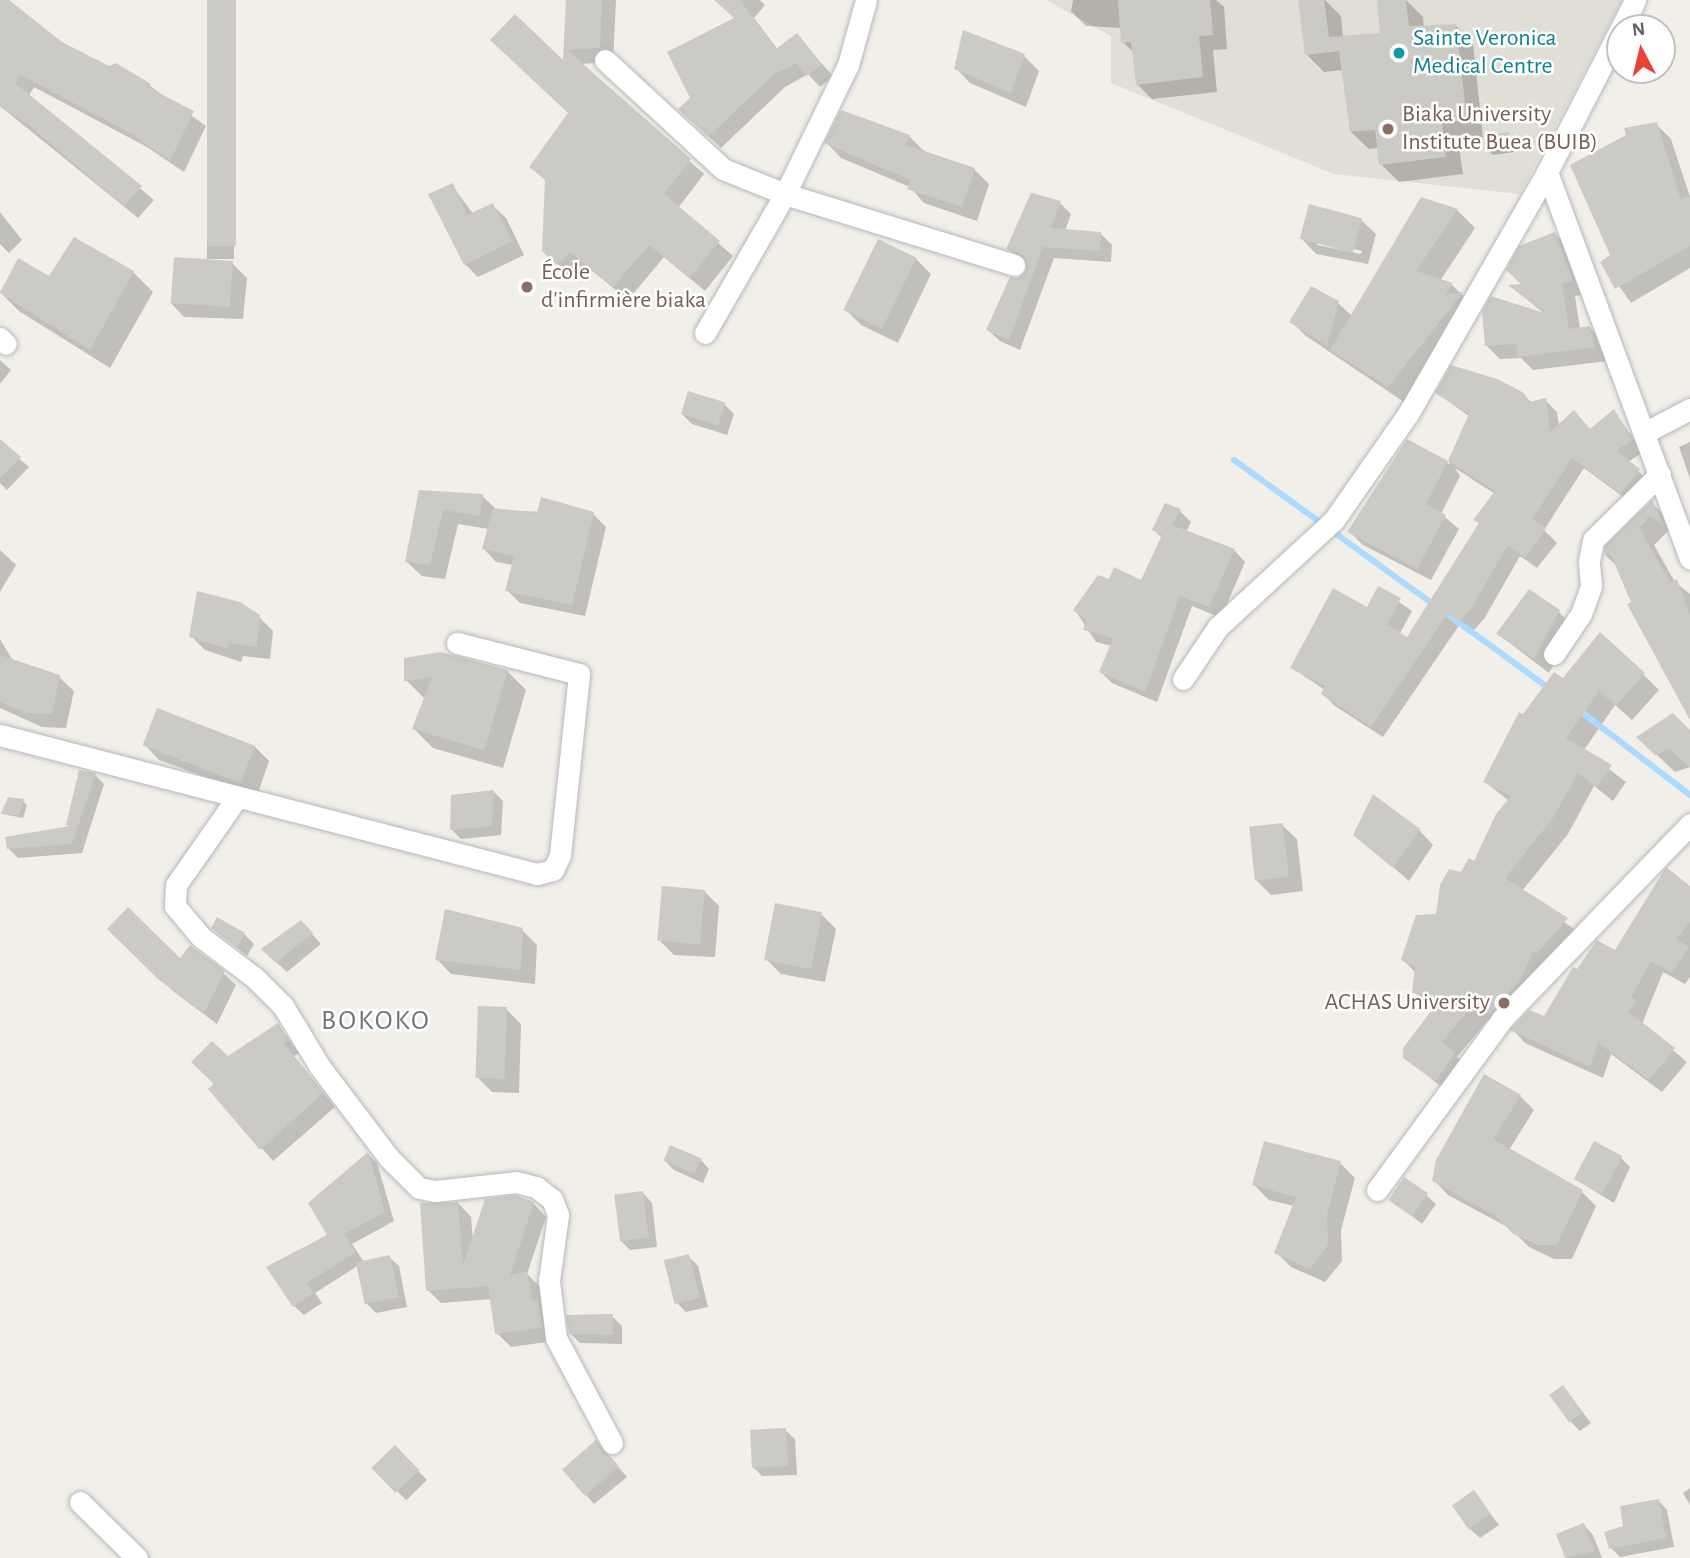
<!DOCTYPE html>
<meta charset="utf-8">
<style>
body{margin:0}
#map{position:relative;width:1690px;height:1558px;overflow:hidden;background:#f1efe8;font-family:"Alegreya Sans",sans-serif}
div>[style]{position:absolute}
.education>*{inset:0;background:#e1ded6}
.shadow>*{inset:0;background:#0003;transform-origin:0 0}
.stream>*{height:6px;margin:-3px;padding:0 3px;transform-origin:3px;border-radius:3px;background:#aadaff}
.building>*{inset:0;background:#cccac5;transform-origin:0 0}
.roads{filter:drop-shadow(0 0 2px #b5b8bc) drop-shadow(0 0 2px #b5b8bc)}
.minor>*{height:21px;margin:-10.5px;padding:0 10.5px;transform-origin:10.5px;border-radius:10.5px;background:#fff}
.dots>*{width:19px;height:19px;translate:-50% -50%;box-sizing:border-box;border:4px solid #fff;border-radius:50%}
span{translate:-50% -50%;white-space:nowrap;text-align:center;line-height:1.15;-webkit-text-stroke:5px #fff;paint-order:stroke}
.culture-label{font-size:24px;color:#0d838f}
.left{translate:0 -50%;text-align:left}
.education-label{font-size:24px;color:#785e54}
.right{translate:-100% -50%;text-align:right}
.quarter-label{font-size:28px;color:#70757a;letter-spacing:2px}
.north{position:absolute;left:1606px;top:14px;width:70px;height:70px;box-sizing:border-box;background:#fff;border:2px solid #bfc1c3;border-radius:50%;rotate:353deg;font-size:19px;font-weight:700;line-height:28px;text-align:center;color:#5f6368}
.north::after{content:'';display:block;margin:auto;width:24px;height:32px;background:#ea4335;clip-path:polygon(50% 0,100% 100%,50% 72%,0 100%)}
</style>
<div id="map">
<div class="education">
<div style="clip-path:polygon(1046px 0,1622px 0,1520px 194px,1334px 174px,1111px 83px,1111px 36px)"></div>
</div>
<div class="shadow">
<div style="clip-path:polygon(0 0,61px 43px,150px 86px,206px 126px,184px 172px,147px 147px,34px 87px,29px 96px,154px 200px,138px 218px,0 106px)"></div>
<div style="left:207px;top:0;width:27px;height:259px"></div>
<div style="clip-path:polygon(567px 0,616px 0,613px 62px,580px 64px,704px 174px,678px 208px,733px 256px,705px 291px,664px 257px,628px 300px,585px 265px,571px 278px,544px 250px,547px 182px,531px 167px,570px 114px,565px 63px)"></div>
<div style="clip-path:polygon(716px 0,760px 0,765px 5px,754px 18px,778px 50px,796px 35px,833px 76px,820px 87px,808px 74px,785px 87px,721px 148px,692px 121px,692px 98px,736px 19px)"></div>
<div style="clip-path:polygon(1073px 0,1216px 0,1224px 7px,1227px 49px,1213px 50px,1217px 92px,1152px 99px,1137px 84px,1134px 53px,1123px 42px,1122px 28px,1086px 26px,1071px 11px)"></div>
<div style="clip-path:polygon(1312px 0,1325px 0,1341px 16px,1343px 37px,1382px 34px,1406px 0,1423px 17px,1424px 27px,1455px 25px,1473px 43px,1483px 137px,1458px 140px,1463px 174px,1399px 182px,1381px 164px,1379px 148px,1369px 149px,1351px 132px,1343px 70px,1324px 72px,1307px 55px)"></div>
<div style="clip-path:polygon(1024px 56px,1039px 71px,1026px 107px,970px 83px,956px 68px)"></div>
<div style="clip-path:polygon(1656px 124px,1671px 139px,1690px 197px,1690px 268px,1631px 303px,1602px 262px,1612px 255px)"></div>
<div style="clip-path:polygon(1508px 133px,1514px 152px,1493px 155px,1489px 151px)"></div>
<div style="clip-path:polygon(909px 136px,924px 151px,974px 169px,989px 184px,977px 221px,924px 203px,910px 187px,841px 158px,827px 143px)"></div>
<div style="clip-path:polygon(452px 185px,473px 214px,492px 205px,506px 218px,524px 255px,478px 277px,465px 264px)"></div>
<div style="clip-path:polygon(1033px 193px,1060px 203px,1071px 214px,1065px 231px,1100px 233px,1112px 245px,1111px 262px,1054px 258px,1020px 350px,1000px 341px,988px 330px,1028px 270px,1026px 262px,1009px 249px)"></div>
<div style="clip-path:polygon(1457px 210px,1475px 228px,1440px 281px,1452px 285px,1480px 312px,1407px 404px,1306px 336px,1291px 321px,1338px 303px,1352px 316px)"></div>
<div style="clip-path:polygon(0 212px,22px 240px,9px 253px,0 244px)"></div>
<div style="clip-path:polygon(evenodd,1361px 220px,1376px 234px,1368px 264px,1316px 254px,1302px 239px,1361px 220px,1317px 241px,1362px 251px,1361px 254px,1317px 245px,1317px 241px)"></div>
<div style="clip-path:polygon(1555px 234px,1569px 248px,1586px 294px,1575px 296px,1580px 329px,1590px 328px,1603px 342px,1608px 361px,1533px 370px,1521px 358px,1500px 359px,1486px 345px,1546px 315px,1512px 287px,1523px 285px)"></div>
<div style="clip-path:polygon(74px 240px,133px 272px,153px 292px,110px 368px,19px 311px,0 292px,19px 260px,49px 279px)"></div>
<div style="clip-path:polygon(879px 241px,916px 259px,931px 274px,898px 343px,861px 325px,846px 310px)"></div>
<div style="clip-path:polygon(232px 263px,247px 278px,243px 319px,184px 317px,170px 302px)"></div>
<div style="clip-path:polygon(0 360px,11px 370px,0 384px)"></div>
<div style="clip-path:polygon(1437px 393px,1523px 394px,1532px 403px,1545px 400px,1557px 412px,1559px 426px,1574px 412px,1591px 430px,1614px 411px,1643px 452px,1628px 462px,1650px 482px,1634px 505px,1584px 468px,1544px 530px,1557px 543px,1537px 568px,1520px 556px,1484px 619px,1472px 632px,1460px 624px,1383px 737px,1335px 706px,1323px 694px,1325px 690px,1292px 668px,1368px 609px,1379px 588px,1412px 611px,1399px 635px,1407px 640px,1480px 524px,1495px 494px,1455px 468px,1460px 476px,1441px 514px,1459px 529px,1431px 580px,1363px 545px,1349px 531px,1407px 441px,1449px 464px,1470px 417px)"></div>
<div style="clip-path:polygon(724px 404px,734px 414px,727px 435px,692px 424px,682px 414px)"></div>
<div style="clip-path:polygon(0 442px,29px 467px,7px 490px,0 483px)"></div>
<div style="clip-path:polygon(1690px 442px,1690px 479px,1679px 447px)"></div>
<div style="clip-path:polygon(420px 491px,482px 496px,497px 510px,593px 514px,606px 527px,585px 616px,520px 603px,507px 590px,513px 565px,496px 562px,484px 549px,489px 529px,458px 524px,445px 579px,422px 576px,407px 562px)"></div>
<div style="clip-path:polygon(1652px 503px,1668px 519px,1677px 538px,1668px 531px,1654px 545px,1675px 582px,1690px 594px,1690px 709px,1618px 567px,1606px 556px,1607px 547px)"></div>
<div style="clip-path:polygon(1180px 511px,1191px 522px,1186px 532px,1234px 550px,1245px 562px,1221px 618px,1192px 606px,1157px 702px,1112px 683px,1101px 672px,1112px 646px,1096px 642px,1075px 610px,1109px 581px,1142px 582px,1162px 538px,1154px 530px)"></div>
<div style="clip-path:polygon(0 550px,16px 565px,0 592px)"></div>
<div style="clip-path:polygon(1559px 612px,1573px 627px,1549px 673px,1498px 634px)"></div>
<div style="clip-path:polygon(259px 617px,273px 631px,270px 659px,243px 656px,241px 662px,205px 650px,191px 636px)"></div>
<div style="clip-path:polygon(0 639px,13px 661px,59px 677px,74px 691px,66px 728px,42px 727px,0 708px)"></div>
<div style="clip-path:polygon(406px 660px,507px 671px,526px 690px,503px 768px,433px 748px,414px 729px,425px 699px,406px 680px)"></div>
<div style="clip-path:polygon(1643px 674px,1659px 690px,1632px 720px,1615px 705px,1584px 750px,1626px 782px,1613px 801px,1594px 786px,1568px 834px,1522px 891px,1582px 935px,1505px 1029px,1487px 1021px,1457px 1057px,1469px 1069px,1452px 1096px,1405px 1057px,1436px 1009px,1414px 992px,1416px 973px,1403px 960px,1438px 915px,1462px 874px,1475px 863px,1509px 801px,1485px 782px,1523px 716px,1563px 680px)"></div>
<div style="clip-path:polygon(1690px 732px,1690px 767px,1675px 772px,1638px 737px)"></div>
<div style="clip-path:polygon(145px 745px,254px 746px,269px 761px,257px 796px,159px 760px)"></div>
<div style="clip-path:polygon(95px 775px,104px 784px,82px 853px,18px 858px,8px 848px,71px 828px,68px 824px)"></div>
<div style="clip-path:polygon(494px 792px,503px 801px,501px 835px,461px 839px,451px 829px)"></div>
<div style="clip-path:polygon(23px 801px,27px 805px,23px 818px,3px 814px)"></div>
<div style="clip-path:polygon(1282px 825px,1297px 839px,1303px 891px,1271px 895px,1256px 880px)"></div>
<div style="clip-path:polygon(1419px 830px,1433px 845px,1409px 881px,1355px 834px)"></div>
<div style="clip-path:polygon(1690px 888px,1690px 977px,1685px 984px,1663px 972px,1642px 1024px,1687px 1062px,1662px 1092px,1611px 1054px,1603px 1078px,1525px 1043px,1513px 1030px,1545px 1018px,1578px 972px,1616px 953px)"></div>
<div style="clip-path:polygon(704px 891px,719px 906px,715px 957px,674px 955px,659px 940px)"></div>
<div style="clip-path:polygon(821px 914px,836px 929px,825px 982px,781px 974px,766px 959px)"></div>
<div style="clip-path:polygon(301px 922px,321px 944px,287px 972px,263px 950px)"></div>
<div style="clip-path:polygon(213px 928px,244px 934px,254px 944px,247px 956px)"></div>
<div style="clip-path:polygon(109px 929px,180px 961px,223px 973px,236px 985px,217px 1024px,173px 991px)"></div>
<div style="clip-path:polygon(522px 930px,537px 945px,535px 984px,451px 974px,437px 959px)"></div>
<div style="clip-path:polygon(506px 1009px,521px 1024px,519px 1093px,492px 1092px,477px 1077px)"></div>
<div style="clip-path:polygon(278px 1025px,299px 1053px,294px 1056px,335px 1107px,273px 1161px,210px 1089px,228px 1058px)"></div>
<div style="clip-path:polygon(1520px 1096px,1534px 1110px,1509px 1150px,1582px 1192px,1596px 1206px,1572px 1259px,1554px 1259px,1529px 1247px,1511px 1229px,1448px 1195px,1434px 1180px)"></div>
<div style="clip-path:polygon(368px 1154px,377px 1163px,394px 1221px,352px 1244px,364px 1262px,389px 1257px,399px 1266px,407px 1307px,376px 1313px,366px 1303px,359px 1265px,315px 1293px,322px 1303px,304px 1315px,294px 1306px)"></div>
<div style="clip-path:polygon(1621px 1158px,1630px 1167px,1614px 1203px,1575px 1179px)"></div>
<div style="clip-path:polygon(700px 1159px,709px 1169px,703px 1183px,674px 1170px,665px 1161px)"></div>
<div style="clip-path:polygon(1340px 1163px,1355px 1178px,1341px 1230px,1342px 1261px,1325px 1282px,1291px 1267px,1276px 1252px,1294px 1206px,1269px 1200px,1254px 1185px)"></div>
<div style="clip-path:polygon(643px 1193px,652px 1203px,657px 1247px,630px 1250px,621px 1241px)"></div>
<div style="clip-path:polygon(1426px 1195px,1436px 1204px,1422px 1224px,1390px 1199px)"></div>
<div style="clip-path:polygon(458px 1203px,471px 1217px,473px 1240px,533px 1203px,546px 1217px,527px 1274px,540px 1287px,554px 1341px,511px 1347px,497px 1333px,492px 1299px,441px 1303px,428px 1290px)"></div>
<div style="clip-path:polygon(688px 1256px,698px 1266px,708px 1307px,686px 1312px,677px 1303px)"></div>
<div style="clip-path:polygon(612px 1316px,622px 1326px,622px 1344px,580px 1343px,570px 1333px)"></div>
<div style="clip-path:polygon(1563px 1387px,1591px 1423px,1580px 1431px,1571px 1422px)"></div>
<div style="clip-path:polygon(785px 1430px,795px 1439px,797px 1475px,762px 1476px,753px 1467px)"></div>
<div style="left:395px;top:1447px;width:46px;height:29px;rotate:46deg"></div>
<div style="clip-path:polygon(605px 1452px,627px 1477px,594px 1504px,564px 1469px)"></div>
<div style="clip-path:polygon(1690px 1488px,1690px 1505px,1683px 1493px)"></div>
<div style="clip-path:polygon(1474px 1492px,1499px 1525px,1480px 1538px,1470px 1529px)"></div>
<div style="clip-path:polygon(1659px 1501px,1667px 1510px,1674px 1547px,1620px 1557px,1611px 1548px)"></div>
<div style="clip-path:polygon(1584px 1525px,1593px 1535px,1602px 1558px,1567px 1558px,1558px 1535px)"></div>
</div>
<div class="stream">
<div style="left:1234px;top:460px;width:247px;rotate:35.9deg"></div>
<div style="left:1443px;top:611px;width:132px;rotate:36.1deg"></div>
<div style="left:1579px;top:710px;width:140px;rotate:37.4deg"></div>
</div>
<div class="building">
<div style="clip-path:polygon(0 0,9px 0,62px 42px,109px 66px,116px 63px,151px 84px,149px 88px,194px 111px,170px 161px,132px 134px,21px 75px,15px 83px,142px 186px,124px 206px,25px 122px,0 107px)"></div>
<div style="left:207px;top:0;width:29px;height:246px"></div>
<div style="clip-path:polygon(566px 0,602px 0,600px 48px,567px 50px,691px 159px,664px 194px,720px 241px,689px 278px,649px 245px,613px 287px,570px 252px,556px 265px,542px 251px,545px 179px,529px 167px,568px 113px,490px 40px,515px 14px,563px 60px)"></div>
<div style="clip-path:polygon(714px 0,740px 0,776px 49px,797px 33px,822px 64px,807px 76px,796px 63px,773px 75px,708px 137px,678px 109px,690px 98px,667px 52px,734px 18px)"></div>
<div style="clip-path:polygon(1118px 0,1210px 0,1213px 35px,1199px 36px,1203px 77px,1136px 85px,1131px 42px,1121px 43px)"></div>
<div style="clip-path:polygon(1298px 0,1324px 0,1329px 37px,1380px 33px,1377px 0,1406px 0,1409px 26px,1456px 24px,1467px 120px,1442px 123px,1446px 157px,1379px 165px,1375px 130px,1350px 132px,1339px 51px,1305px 55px)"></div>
<div style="clip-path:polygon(963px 30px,1025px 54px,1011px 93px,954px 69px)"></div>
<div style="clip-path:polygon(841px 110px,910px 135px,906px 145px,975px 168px,962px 207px,907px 189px,910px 180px,824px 143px)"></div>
<div style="clip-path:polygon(1657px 122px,1681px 200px,1690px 195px,1690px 246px,1615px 289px,1600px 262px,1610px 255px,1570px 165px,1626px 135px,1624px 128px)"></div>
<div style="left:1509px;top:132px;width:16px;height:24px;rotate:83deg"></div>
<div style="clip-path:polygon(453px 183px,467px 215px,493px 203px,512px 241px,464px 265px,428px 194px)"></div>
<div style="clip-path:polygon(1031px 193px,1061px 201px,1051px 228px,1101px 232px,1100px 251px,1043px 247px,1009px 340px,986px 330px,1010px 277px,1018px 278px,1026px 270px,1023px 256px,1006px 249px)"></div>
<div style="clip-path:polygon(1421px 197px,1458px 209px,1416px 271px,1453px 283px,1445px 295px,1463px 292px,1388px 387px,1330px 350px)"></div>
<div style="left:1309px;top:204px;width:55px;height:36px;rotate:15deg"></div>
<div style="clip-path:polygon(1555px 232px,1573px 281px,1562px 283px,1569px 329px,1590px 326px,1595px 347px,1518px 357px,1516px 344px,1485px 346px,1482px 311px,1491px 296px,1547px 314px,1508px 285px,1521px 284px,1506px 270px,1519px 246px)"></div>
<div style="clip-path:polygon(74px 237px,134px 271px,90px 350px,0 293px,18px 258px,49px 276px)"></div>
<div style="left:878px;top:239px;width:43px;height:79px;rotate:26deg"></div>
<div style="left:174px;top:257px;width:59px;height:46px;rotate:4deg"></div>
<div style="clip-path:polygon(1311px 286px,1339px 301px,1327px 346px,1289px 322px)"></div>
<div style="clip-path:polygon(1451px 365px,1497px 379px,1524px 393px,1529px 402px,1546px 398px,1550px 432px,1574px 410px,1590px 429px,1614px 409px,1632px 440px,1616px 451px,1640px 469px,1621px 494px,1572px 458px,1532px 519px,1546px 529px,1525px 558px,1508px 545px,1472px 607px,1460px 622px,1448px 613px,1371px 727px,1321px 694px,1325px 686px,1290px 668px,1333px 588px,1367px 607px,1378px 586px,1401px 598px,1387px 625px,1407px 637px,1479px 523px,1473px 520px,1495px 491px,1448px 461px,1469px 414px,1435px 393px)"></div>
<div style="left:688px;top:391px;width:39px;height:24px;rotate:17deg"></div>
<div style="clip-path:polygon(0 439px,21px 457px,0 478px)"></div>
<div style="clip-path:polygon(1407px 439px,1448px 461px,1426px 504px,1446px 515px,1417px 569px,1347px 532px)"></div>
<div style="clip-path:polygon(419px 490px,483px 494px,480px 516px,443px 510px,430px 565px,405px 562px)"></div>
<div style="clip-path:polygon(541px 497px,594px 512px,572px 605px,505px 591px,514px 556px,482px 549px,493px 508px,537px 513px)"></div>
<div style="clip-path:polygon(1652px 500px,1664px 526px,1650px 516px,1639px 528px,1670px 582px,1677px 579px,1690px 616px,1690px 720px,1627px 604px,1631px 602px,1610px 553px,1604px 555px,1605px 546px)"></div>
<div style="clip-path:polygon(1165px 503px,1181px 509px,1172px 525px,1235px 549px,1209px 607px,1180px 596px,1145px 692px,1099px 672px,1113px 638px,1083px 630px,1086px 620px,1073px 610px,1098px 575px,1109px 579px,1114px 567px,1141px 580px,1162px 535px,1152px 530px)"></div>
<div style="clip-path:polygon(1529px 589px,1560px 610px,1534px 659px,1496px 634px)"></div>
<div style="clip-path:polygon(197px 591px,240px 602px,260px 615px,257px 647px,229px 643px,228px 649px,189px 637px)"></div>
<div style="clip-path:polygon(1600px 632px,1645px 673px,1616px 706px,1599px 691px,1566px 738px,1612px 765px,1596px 787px,1578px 773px,1553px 818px,1505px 878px,1568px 918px,1537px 953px,1533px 951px,1520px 981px,1489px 1014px,1471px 1007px,1442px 1042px,1455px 1053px,1436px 1082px,1403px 1058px,1403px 1048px,1442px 997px,1412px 993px,1415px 967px,1401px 960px,1416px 915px,1436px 914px,1440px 885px,1449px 869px,1461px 872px,1469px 858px,1474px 861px,1496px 814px,1511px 796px,1483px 782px,1519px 712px,1523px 714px,1554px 672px,1563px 678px)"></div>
<div style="clip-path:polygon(441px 652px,508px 670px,484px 750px,412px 729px,432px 677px,404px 681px,404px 658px)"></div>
<div style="clip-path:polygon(0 655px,60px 675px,52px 714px,26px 713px,0 702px)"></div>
<div style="left:157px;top:708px;width:105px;height:40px;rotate:21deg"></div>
<div style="clip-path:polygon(1673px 713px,1690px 730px,1690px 768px,1670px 749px,1655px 755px,1636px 737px)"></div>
<div style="clip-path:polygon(79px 770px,96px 773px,72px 844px,7px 849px,5px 837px,70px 826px,66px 825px)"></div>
<div style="clip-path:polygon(494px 790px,492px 826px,450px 830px,451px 795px)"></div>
<div style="clip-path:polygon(1373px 794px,1420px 829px,1393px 868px,1353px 835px)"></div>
<div style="clip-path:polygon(8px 797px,24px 799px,19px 815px,1px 814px)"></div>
<div style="left:1283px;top:823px;width:54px;height:34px;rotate:84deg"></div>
<div style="clip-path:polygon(1666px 867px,1690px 886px,1690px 922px,1676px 939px,1689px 947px,1672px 973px,1651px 961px,1631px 998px,1636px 1000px,1629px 1012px,1675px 1048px,1649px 1080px,1598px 1043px,1590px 1067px,1510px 1030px,1529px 1010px,1544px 1016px,1573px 967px,1577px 969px,1597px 940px,1615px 950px)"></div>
<div style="left:662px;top:886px;width:43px;height:55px;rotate:5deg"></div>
<div style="left:775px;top:903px;width:48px;height:58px;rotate:11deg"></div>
<div style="clip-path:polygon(128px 907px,180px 958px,190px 945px,225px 971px,204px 1013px,158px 979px,107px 929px)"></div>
<div style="clip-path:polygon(445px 909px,523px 928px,521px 970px,435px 960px)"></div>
<div style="clip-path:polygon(217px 917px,245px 933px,237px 948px,211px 928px)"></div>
<div style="clip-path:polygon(301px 920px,313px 933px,276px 963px,261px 949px)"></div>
<div style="left:478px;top:1006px;width:29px;height:72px;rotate:2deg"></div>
<div style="clip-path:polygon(278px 1023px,288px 1040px,283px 1043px,323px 1093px,260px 1150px,208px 1089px,214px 1084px,191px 1062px,212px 1041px,228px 1056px)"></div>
<div style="clip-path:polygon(1484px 1074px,1521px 1095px,1493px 1139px,1583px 1190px,1557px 1245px,1538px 1245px,1512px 1233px,1496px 1216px,1432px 1181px,1436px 1160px)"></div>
<div style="clip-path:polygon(1264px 1141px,1341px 1161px,1327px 1215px,1328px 1245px,1310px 1269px,1274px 1253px,1296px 1197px,1252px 1185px)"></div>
<div style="left:1594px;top:1141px;width:32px;height:43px;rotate:28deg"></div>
<div style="left:670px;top:1145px;width:34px;height:17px;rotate:23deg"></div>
<div style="clip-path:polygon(368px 1152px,385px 1212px,344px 1234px,356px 1252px,307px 1283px,314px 1293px,293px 1307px,266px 1267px,327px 1235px,308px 1203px)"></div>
<div style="left:1404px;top:1177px;width:29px;height:28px;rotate:34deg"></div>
<div style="left:643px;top:1191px;width:47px;height:29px;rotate:83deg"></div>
<div style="clip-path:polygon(515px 1195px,534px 1202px,510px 1275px,527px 1271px,532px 1300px,538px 1299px,542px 1328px,495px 1334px,488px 1286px,426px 1291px,420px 1203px,458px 1202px,463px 1265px,485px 1199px)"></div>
<div style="left:689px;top:1254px;width:45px;height:26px;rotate:76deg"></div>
<div style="left:390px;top:1255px;width:43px;height:35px;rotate:78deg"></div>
<div style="clip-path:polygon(613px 1314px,613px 1335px,569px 1334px,566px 1315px)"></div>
<div style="left:1563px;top:1385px;width:34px;height:17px;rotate:54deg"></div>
<div style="left:786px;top:1428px;width:38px;height:36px;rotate:87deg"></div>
<div style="left:596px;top:1440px;width:35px;height:45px;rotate:49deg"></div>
<div style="left:395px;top:1445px;width:35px;height:33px;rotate:46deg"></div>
<div style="left:1474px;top:1490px;width:29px;height:27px;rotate:55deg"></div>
<div style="clip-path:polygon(1659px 1499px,1666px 1538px,1609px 1549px,1604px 1532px,1623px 1526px,1620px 1506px)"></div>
<div style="clip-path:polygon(1584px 1523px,1595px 1551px,1565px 1558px,1556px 1534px)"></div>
</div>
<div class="roads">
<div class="minor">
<div style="left:1621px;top:28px;width:31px;rotate:-63deg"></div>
<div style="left:605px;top:60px;width:161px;rotate:42.7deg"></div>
<div style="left:723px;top:169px;width:67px;rotate:22deg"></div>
<div style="left:785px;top:194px;width:240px;rotate:17.2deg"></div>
<div style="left:1547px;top:172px;width:412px;rotate:69.7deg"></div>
<div style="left:705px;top:333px;width:160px;rotate:-60.1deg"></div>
<div style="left:785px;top:194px;width:144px;rotate:-64deg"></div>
<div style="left:848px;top:65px;width:67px;rotate:-74.5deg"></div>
<div style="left:0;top:338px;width:8px;rotate:45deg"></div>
<div style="left:1644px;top:433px;width:52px;rotate:-27.6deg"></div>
<div style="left:1554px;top:654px;width:48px;rotate:-56deg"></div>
<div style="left:1581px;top:614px;width:30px;rotate:-70deg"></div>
<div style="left:1591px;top:586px;width:25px;rotate:-95deg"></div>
<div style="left:1589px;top:561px;width:21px;rotate:-79deg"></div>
<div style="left:1593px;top:540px;width:94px;rotate:-44.6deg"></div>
<div style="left:1183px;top:679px;width:63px;rotate:-56.1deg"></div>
<div style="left:1218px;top:627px;width:158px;rotate:-42.7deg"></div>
<div style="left:1334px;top:520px;width:129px;rotate:-55.1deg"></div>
<div style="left:1408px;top:414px;width:279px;rotate:-60.1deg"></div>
<div style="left:1547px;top:172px;width:160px;rotate:-62.8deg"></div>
<div style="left:0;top:735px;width:555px;rotate:14.51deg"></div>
<div style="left:537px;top:874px;width:16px;rotate:-14deg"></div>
<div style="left:553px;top:870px;width:17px;rotate:-65deg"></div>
<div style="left:560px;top:855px;width:182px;rotate:-84deg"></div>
<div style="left:579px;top:674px;width:126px;rotate:-165.7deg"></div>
<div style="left:236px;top:799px;width:105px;rotate:124.9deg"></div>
<div style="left:176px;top:885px;width:21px;rotate:93deg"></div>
<div style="left:175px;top:906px;width:40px;rotate:50deg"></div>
<div style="left:201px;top:937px;width:68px;rotate:37.2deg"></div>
<div style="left:255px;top:978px;width:40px;rotate:45deg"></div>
<div style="left:283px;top:1006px;width:71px;rotate:58.8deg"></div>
<div style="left:320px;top:1067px;width:114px;rotate:52.8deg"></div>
<div style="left:389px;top:1158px;width:42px;rotate:45deg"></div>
<div style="left:419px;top:1188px;width:16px;rotate:11deg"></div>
<div style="left:435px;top:1191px;width:81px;rotate:-6.3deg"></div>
<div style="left:516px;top:1182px;width:21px;rotate:14deg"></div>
<div style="left:536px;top:1187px;width:20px;rotate:37deg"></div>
<div style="left:552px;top:1199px;width:17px;rotate:69deg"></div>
<div style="left:558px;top:1215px;width:67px;rotate:97.8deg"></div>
<div style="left:549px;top:1281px;width:57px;rotate:83deg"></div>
<div style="left:556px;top:1338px;width:119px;rotate:61.9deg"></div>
<div style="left:1377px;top:1190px;width:212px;rotate:-53.8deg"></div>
<div style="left:1502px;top:1019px;width:271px;rotate:-46deg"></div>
<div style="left:80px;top:1502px;width:80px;rotate:44.5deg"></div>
</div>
</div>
<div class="dots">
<div style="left:1399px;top:53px;background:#0f9aa8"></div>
<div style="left:1388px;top:129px;background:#8d6e63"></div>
<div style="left:527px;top:287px;background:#8d6e63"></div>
<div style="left:1504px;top:1003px;background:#8d6e63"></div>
</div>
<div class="culture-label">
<span class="left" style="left:1413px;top:53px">Sainte Veronica<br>Medical Centre</span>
</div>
<div class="education-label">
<span class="left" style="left:1402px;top:129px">Biaka University<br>Institute Buea (BUIB)</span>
<span class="left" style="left:541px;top:287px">École<br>d'infirmière biaka</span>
<span class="right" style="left:1490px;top:1003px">ACHAS University</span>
</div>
<div class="quarter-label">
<span style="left:376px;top:1021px">BOKOKO</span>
</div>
<div class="north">N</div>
</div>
